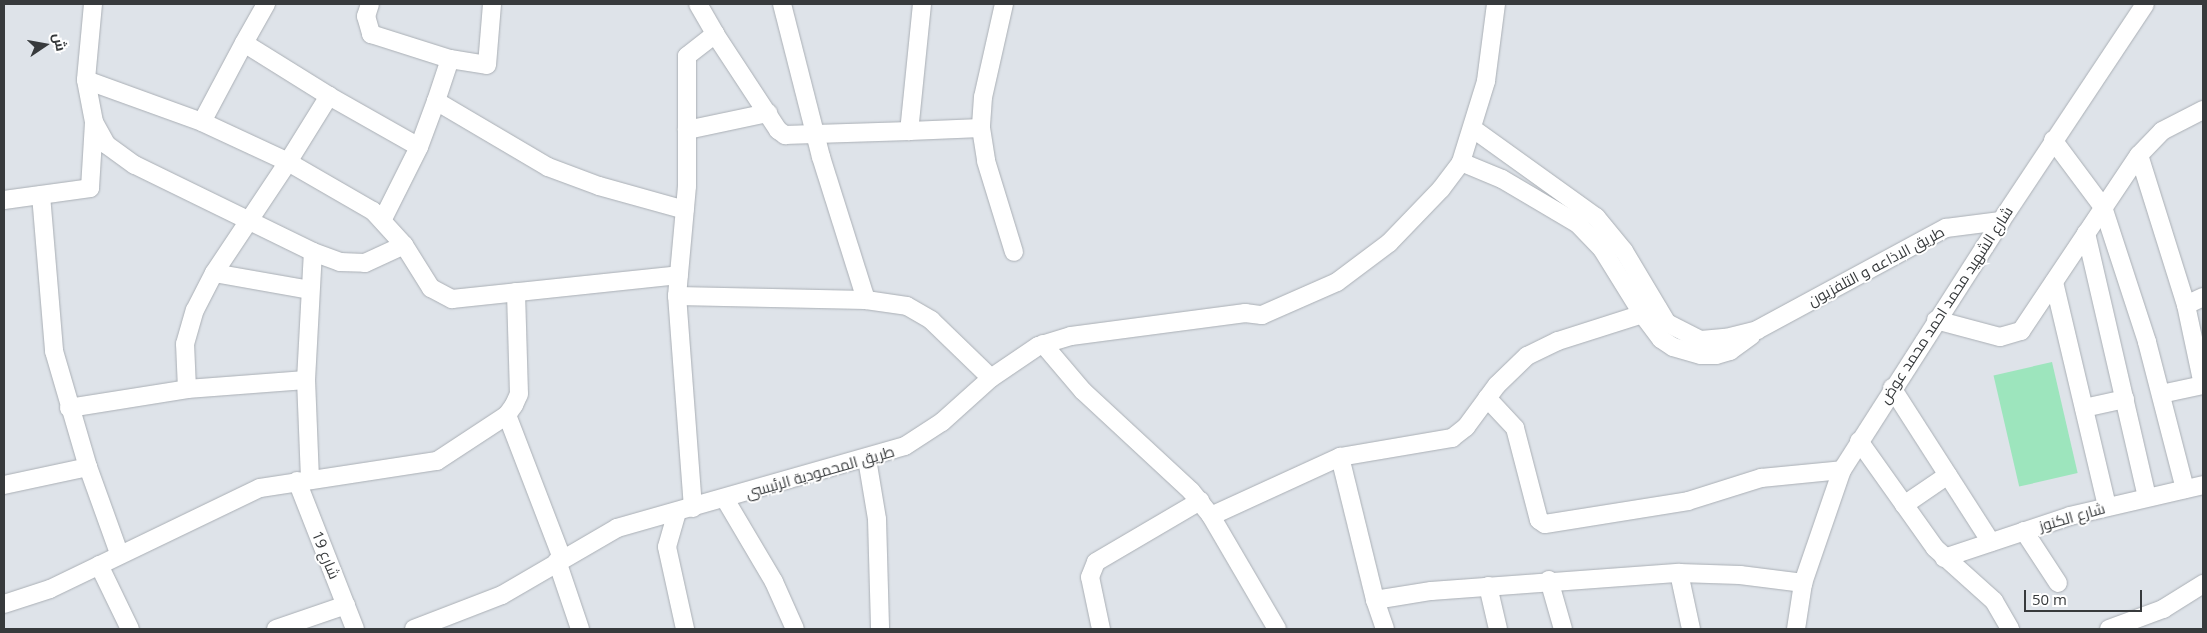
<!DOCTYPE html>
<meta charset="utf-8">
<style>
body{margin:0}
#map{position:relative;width:2207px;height:633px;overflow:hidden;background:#dee3e9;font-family:"Open Sans",Cairo,sans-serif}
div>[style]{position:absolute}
.green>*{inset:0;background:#9de5bd;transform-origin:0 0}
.roads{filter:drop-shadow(0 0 1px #aaafb5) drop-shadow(0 0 1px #aaafb5)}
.minor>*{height:18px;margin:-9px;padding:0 9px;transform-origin:9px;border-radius:9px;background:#fff}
span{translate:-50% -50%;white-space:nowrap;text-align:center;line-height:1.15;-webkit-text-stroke:4px #fff;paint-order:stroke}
.street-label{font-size:15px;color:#373a3c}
.frame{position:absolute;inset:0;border:5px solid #373a3c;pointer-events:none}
.north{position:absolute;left:20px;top:20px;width:50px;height:50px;-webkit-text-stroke:4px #fff;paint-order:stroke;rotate:78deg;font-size:14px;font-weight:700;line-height:20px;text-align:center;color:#373a3c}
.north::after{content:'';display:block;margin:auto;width:18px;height:22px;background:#373a3c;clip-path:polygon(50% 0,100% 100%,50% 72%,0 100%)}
.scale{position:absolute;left:2024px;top:590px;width:118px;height:22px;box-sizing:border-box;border:2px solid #373a3c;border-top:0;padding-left:6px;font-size:15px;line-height:18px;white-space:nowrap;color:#373a3c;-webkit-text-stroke:4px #fff;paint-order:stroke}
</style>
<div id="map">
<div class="green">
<div style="left:2052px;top:362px;width:114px;height:60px;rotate:77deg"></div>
</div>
<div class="roads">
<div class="minor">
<div style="left:93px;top:4px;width:76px;rotate:95.3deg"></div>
<div style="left:86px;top:80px;width:43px;rotate:79.2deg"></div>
<div style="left:94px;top:122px;width:26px;rotate:61deg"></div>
<div style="left:107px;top:145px;width:34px;rotate:36deg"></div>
<div style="left:135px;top:165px;width:198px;rotate:26deg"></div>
<div style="left:313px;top:252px;width:29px;rotate:20deg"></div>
<div style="left:340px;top:262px;width:25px;rotate:2deg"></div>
<div style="left:365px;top:263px;width:43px;rotate:-24.8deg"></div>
<div style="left:404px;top:245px;width:51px;rotate:57.9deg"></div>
<div style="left:431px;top:288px;width:24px;rotate:28deg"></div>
<div style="left:452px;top:299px;width:228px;rotate:-6deg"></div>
<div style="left:370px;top:4px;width:13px;rotate:108deg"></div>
<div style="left:366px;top:16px;width:19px;rotate:74deg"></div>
<div style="left:371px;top:34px;width:83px;rotate:17.6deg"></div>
<div style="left:450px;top:59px;width:44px;rotate:108.4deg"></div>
<div style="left:698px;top:4px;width:34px;rotate:60deg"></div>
<div style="left:782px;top:4px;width:158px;rotate:75.7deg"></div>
<div style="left:821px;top:157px;width:150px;rotate:72.5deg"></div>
<div style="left:922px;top:4px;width:128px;rotate:95.8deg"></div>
<div style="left:909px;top:131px;width:72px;rotate:-2.4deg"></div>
<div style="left:1004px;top:4px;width:95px;rotate:102.7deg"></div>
<div style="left:983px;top:97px;width:31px;rotate:94deg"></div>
<div style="left:981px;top:128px;width:33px;rotate:81deg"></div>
<div style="left:986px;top:161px;width:95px;rotate:72.9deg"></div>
<div style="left:244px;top:43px;width:45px;rotate:-60.6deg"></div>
<div style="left:450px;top:59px;width:37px;rotate:9deg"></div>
<div style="left:487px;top:65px;width:61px;rotate:-85.3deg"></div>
<div style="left:86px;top:80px;width:123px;rotate:19.9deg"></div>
<div style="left:202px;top:122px;width:95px;rotate:24.9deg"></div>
<div style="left:288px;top:162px;width:78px;rotate:-58.2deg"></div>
<div style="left:329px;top:96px;width:100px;rotate:-148.1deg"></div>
<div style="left:244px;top:43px;width:89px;rotate:118deg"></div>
<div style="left:329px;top:96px;width:103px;rotate:29.5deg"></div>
<div style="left:419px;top:147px;width:80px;rotate:116.6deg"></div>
<div style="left:1472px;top:128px;width:153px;rotate:35.7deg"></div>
<div style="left:1596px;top:217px;width:44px;rotate:50.5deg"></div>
<div style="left:1624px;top:251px;width:84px;rotate:59.2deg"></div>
<div style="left:1667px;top:323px;width:38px;rotate:27deg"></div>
<div style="left:1701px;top:340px;width:25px;rotate:-5deg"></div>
<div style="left:1726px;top:338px;width:32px;rotate:-14deg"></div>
<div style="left:1757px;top:330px;width:215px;rotate:-28.4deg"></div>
<div style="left:1946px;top:228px;width:55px;rotate:-7.3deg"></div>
<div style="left:687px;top:130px;width:83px;rotate:-11.9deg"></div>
<div style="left:2053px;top:140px;width:84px;rotate:53.3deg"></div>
<div style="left:2103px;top:207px;width:142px;rotate:71.9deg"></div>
<div style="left:2147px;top:342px;width:152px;rotate:75.5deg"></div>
<div style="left:419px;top:147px;width:49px;rotate:-69.7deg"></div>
<div style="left:436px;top:101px;width:130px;rotate:30.5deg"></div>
<div style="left:548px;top:167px;width:54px;rotate:20.4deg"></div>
<div style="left:599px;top:186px;width:89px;rotate:15.6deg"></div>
<div style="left:2139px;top:155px;width:157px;rotate:72.6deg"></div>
<div style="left:2186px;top:305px;width:82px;rotate:78deg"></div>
<div style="left:1461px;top:162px;width:44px;rotate:22.5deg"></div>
<div style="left:1502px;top:179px;width:88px;rotate:30.6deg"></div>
<div style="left:1578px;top:224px;width:35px;rotate:46deg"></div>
<div style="left:1602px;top:249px;width:78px;rotate:58.2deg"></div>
<div style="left:1643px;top:315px;width:30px;rotate:53deg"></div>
<div style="left:1661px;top:339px;width:14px;rotate:34deg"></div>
<div style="left:1673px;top:347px;width:29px;rotate:16deg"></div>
<div style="left:1701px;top:355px;width:15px"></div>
<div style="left:1716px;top:355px;width:15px;rotate:-16deg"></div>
<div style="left:1730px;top:351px;width:26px;rotate:-36deg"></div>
<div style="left:41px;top:195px;width:157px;rotate:85.2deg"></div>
<div style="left:54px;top:351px;width:121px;rotate:73.7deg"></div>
<div style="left:88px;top:467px;width:91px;rotate:70.2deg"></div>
<div style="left:4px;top:200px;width:87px;rotate:-7.9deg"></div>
<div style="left:90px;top:188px;width:65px;rotate:-86.5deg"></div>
<div style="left:2086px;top:233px;width:271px;rotate:77deg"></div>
<div style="left:214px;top:273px;width:97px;rotate:10deg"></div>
<div style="left:2054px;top:282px;width:231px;rotate:76.7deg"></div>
<div style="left:677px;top:296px;width:189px;rotate:1.2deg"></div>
<div style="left:866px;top:300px;width:41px;rotate:8.3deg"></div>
<div style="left:907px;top:306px;width:28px;rotate:30deg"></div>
<div style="left:931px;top:320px;width:83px;rotate:44deg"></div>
<div style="left:2186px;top:305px;width:19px;rotate:-25deg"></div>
<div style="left:1936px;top:320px;width:66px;rotate:14.9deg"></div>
<div style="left:2000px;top:337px;width:22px;rotate:-16deg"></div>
<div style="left:2021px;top:331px;width:212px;rotate:-56.2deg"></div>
<div style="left:2139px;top:155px;width:33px;rotate:-46deg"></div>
<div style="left:2162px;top:131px;width:46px;rotate:-27.1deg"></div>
<div style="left:1043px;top:344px;width:62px;rotate:49.6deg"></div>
<div style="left:1083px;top:391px;width:147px;rotate:42.8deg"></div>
<div style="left:1191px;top:491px;width:32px;rotate:51deg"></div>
<div style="left:1211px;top:516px;width:142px;rotate:-24.6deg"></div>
<div style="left:1340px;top:457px;width:114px;rotate:-9.6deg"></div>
<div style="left:1452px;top:438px;width:18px;rotate:-38deg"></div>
<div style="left:1466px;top:427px;width:52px;rotate:-53.6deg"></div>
<div style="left:1497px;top:385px;width:42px;rotate:-44deg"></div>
<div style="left:1527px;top:356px;width:34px;rotate:-26deg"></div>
<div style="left:1558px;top:341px;width:105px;rotate:-17.7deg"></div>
<div style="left:1892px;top:388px;width:183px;rotate:57.3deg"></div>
<div style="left:187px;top:389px;width:45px;rotate:-92.5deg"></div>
<div style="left:185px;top:344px;width:35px;rotate:-74deg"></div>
<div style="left:195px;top:310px;width:42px;rotate:-62.8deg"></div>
<div style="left:214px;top:273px;width:133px;rotate:-56.3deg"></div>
<div style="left:288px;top:162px;width:98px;rotate:30deg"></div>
<div style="left:373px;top:211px;width:46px;rotate:47.6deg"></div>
<div style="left:2161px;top:394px;width:43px;rotate:-12.1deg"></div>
<div style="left:1487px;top:398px;width:41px;rotate:47deg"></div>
<div style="left:1515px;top:428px;width:95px;rotate:75.4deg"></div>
<div style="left:1539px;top:520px;width:7px;rotate:34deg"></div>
<div style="left:1545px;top:524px;width:145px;rotate:-9.1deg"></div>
<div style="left:1688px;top:501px;width:77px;rotate:-17.5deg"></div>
<div style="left:1761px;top:478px;width:81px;rotate:-5.6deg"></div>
<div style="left:69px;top:408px;width:120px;rotate:-9.1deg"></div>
<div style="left:187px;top:389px;width:119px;rotate:-4.3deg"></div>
<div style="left:2084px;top:408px;width:42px;rotate:-12.4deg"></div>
<div style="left:507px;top:415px;width:153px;rotate:69deg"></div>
<div style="left:1859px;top:441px;width:131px;rotate:54.6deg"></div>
<div style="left:1935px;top:548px;width:79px;rotate:41.9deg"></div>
<div style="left:1994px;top:601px;width:32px;rotate:60deg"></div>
<div style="left:1340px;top:457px;width:147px;rotate:76.2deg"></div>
<div style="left:867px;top:459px;width:61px;rotate:80.5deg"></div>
<div style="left:877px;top:519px;width:110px;rotate:88.4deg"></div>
<div style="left:310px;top:479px;width:99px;rotate:-92.3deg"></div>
<div style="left:306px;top:380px;width:128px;rotate:-86.9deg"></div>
<div style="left:297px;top:481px;width:159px;rotate:68.6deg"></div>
<div style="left:4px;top:485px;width:86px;rotate:-12.1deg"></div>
<div style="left:725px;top:499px;width:96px;rotate:59.4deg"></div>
<div style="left:774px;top:582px;width:51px;rotate:65.9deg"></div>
<div style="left:1904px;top:505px;width:53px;rotate:-34.3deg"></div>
<div style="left:693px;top:508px;width:213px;rotate:-94.3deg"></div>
<div style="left:677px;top:296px;width:110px;rotate:-84.8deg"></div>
<div style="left:687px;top:186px;width:130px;rotate:-90deg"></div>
<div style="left:687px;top:56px;width:36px;rotate:-38deg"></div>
<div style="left:715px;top:34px;width:115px;rotate:56.7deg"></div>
<div style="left:778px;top:130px;width:9px;rotate:36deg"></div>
<div style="left:785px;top:135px;width:124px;rotate:-1.8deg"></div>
<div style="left:677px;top:512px;width:36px;rotate:106deg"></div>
<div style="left:667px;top:547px;width:84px;rotate:77.6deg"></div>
<div style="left:1211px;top:516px;width:131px;rotate:59.7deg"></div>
<div style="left:2024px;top:531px;width:62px;rotate:56.8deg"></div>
<div style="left:1944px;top:558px;width:133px;rotate:-18.4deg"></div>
<div style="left:2070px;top:516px;width:137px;rotate:-13.1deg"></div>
<div style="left:557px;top:561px;width:72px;rotate:71.3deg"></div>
<div style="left:99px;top:565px;width:71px;rotate:64.2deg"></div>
<div style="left:1679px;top:573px;width:57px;rotate:77.9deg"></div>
<div style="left:1549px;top:580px;width:51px;rotate:74.1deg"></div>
<div style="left:1488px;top:586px;width:44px;rotate:76.9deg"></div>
<div style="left:4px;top:604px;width:48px;rotate:-18.1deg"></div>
<div style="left:50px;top:589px;width:233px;rotate:-25.7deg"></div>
<div style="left:260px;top:488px;width:179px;rotate:-8.7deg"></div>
<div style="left:437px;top:461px;width:84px;rotate:-33.3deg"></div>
<div style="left:507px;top:415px;width:12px;rotate:-55deg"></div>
<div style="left:514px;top:405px;width:12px;rotate:-66deg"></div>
<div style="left:519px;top:394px;width:102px;rotate:-91.7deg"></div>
<div style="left:276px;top:629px;width:74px;rotate:-18.9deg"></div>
<div style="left:414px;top:629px;width:94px;rotate:-21.1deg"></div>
<div style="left:502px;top:595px;width:133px;rotate:-30.2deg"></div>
<div style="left:617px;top:528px;width:299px;rotate:-15.9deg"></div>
<div style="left:905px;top:446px;width:44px;rotate:-33deg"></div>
<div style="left:942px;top:422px;width:66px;rotate:-41.9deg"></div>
<div style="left:991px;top:378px;width:57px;rotate:-34.2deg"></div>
<div style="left:1038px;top:346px;width:34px;rotate:-17deg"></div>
<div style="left:1071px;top:336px;width:176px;rotate:-7.5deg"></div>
<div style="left:1245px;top:313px;width:17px;rotate:7deg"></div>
<div style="left:1262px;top:315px;width:82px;rotate:-23.7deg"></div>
<div style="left:1337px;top:282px;width:65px;rotate:-36.9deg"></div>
<div style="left:1389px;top:243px;width:75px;rotate:-46.1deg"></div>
<div style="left:1441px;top:189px;width:34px;rotate:-53deg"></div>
<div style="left:1461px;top:162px;width:85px;rotate:-72.8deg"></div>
<div style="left:1486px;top:81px;width:78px;rotate:-82.6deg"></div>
<div style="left:1101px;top:629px;width:53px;rotate:-101.9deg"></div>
<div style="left:1090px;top:577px;width:16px;rotate:-68deg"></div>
<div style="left:1096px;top:562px;width:121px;rotate:-30.4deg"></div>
<div style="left:1385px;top:629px;width:31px;rotate:-109deg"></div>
<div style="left:1375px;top:600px;width:57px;rotate:-9.1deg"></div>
<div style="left:1431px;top:591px;width:249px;rotate:-4.2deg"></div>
<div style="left:1679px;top:573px;width:61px;rotate:1.9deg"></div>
<div style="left:1740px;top:575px;width:64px;rotate:7.2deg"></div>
<div style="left:1796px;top:629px;width:47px;rotate:-81.3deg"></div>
<div style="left:1803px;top:583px;width:120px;rotate:-71deg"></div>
<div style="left:1842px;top:470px;width:295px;rotate:-57.4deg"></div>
<div style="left:2001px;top:221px;width:260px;rotate:-56.4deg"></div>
<div style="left:2109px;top:629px;width:58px;rotate:-20.3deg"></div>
<div style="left:2163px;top:609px;width:47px;rotate:-32deg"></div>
</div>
</div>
<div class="street-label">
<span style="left:1876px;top:266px;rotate:-28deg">طريق الاذاعه و التلفزيون</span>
<span style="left:1946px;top:305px;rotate:-57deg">شارع الشهيد محمد احمد محمد عوض</span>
<span style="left:820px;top:472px;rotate:-16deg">طريق المحمودية الرئيسى</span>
<span style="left:2072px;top:517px;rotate:-16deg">شارع الكنوز</span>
<span style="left:326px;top:555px;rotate:68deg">شارع 19</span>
</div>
<div class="frame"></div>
<div class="north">ش</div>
<div class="scale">50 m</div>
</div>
